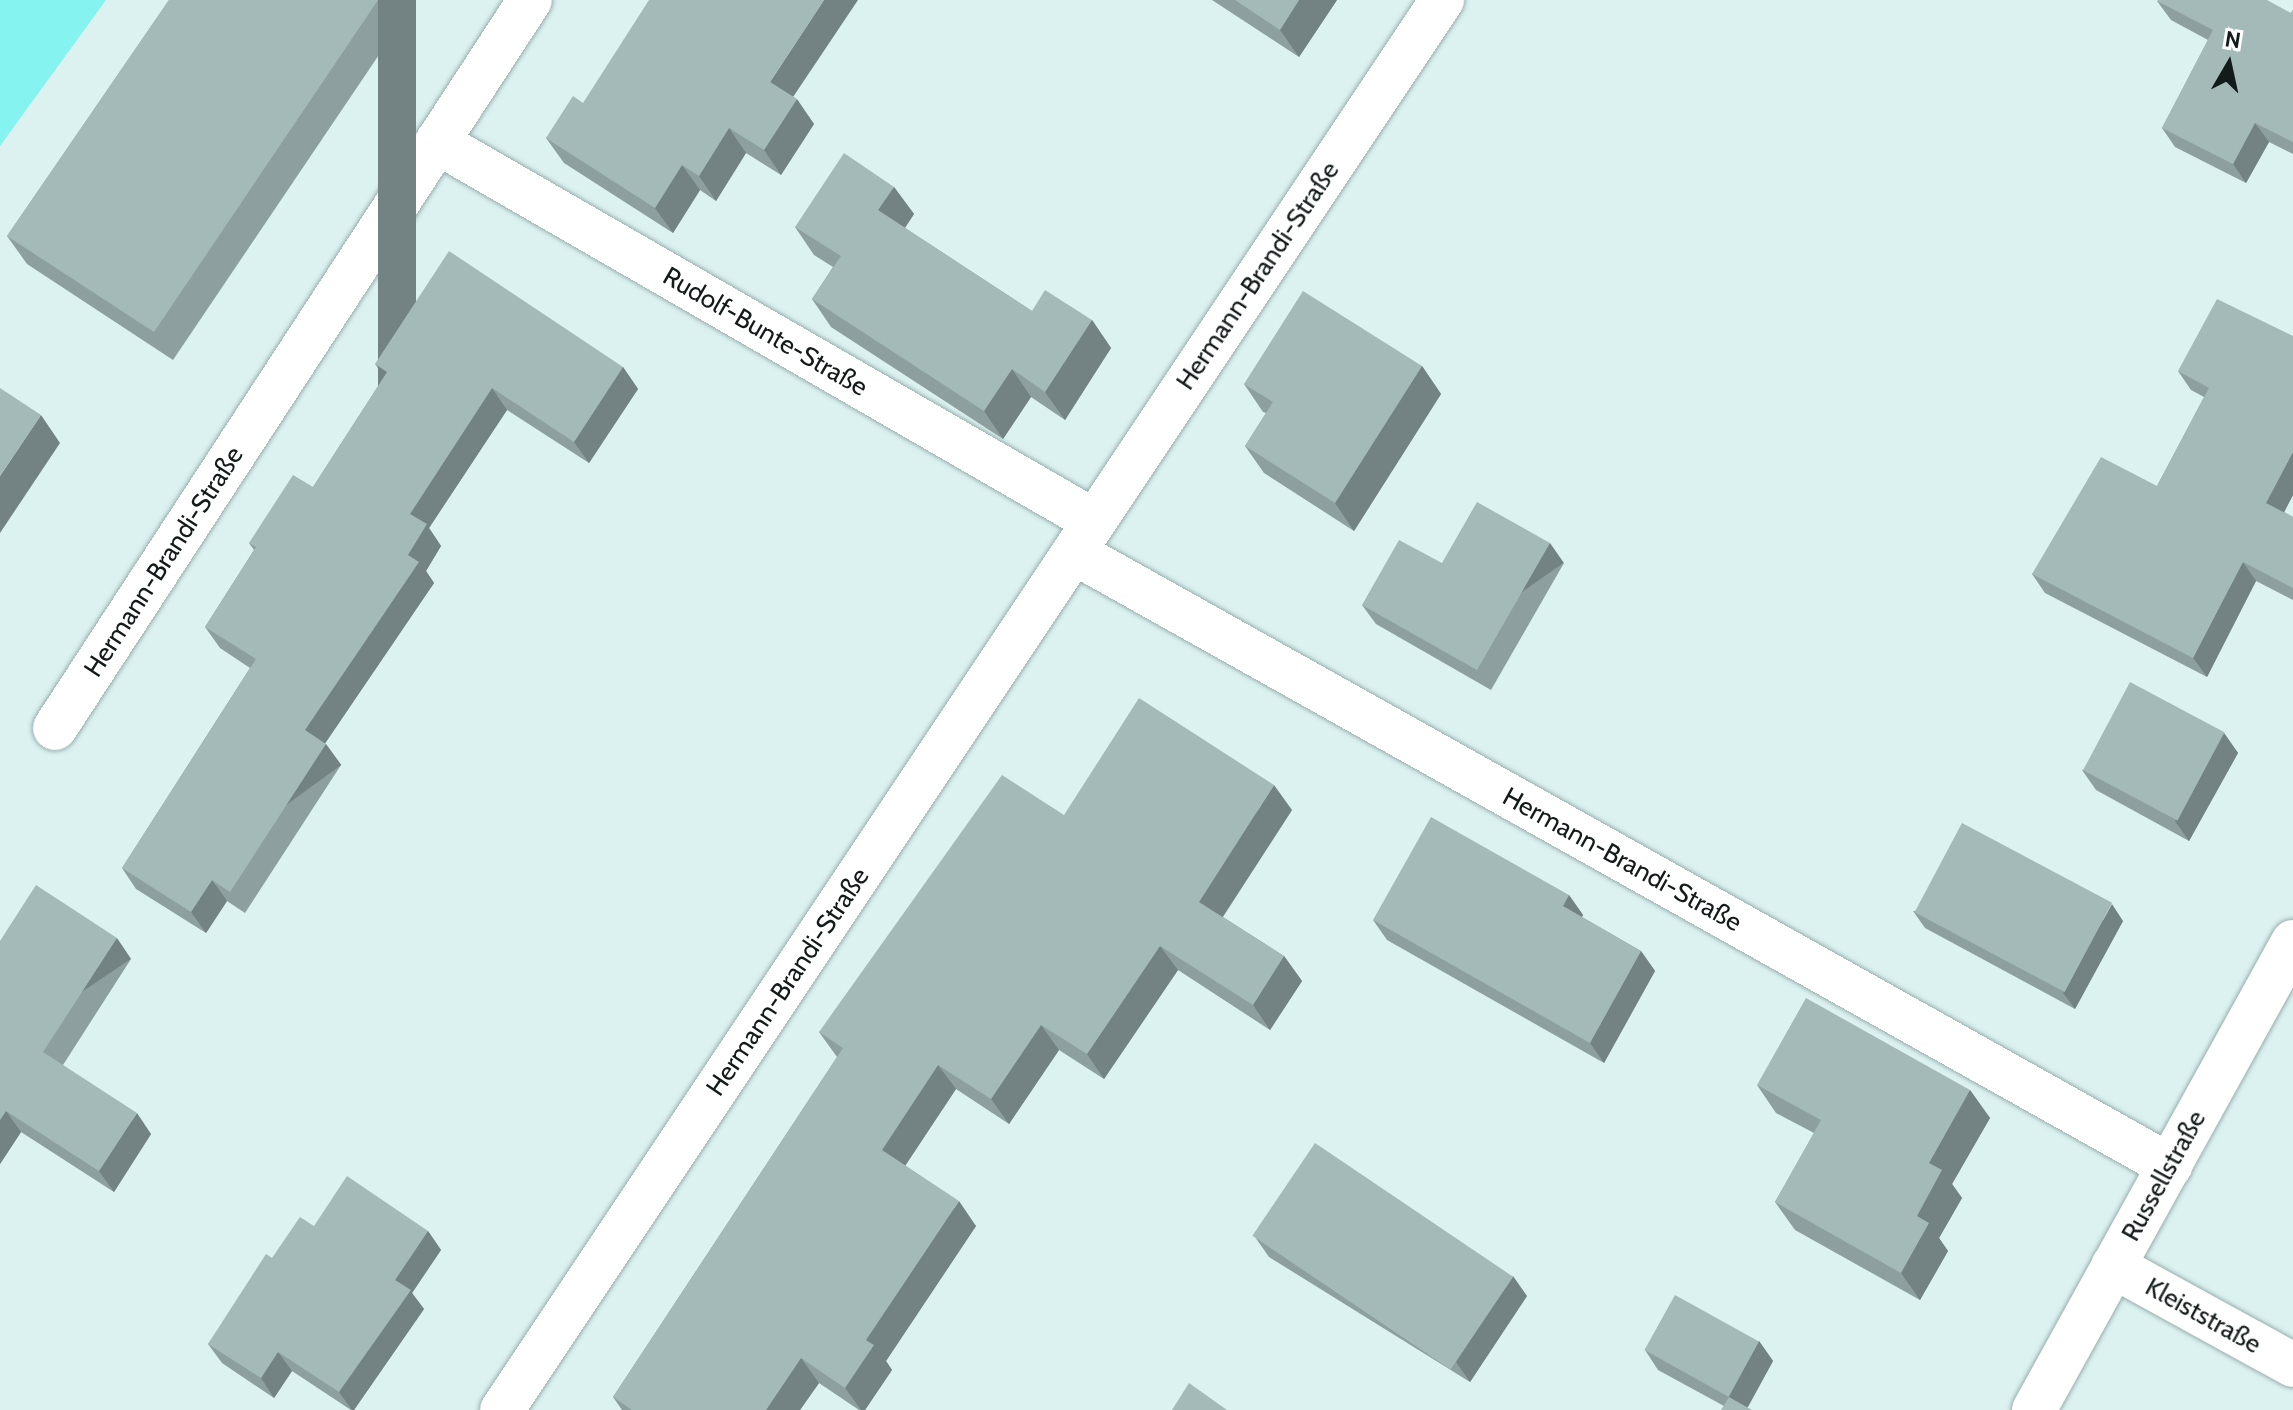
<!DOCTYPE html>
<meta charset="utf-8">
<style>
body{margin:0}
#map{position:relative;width:2293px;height:1410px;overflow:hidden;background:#dbf2f1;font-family:Cabin,sans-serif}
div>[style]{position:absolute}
.green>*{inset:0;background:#85f3ef}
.roads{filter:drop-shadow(0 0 2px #98aead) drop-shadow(0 0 2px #98aead)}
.minor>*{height:44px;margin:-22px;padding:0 22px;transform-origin:22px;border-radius:22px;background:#fff}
.wall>*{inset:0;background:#8da09f}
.shaded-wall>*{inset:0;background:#738282;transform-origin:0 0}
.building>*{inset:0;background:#a4bab9;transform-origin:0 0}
span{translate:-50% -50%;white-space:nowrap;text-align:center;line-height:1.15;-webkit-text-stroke:6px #fff;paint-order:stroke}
.street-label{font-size:26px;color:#121a1a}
.north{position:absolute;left:2189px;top:24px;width:80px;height:80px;-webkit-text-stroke:6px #fff;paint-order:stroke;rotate:9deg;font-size:22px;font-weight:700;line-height:32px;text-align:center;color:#121a1a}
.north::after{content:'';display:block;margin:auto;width:28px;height:36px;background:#121a1a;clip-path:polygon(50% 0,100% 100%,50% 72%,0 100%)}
</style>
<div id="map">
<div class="green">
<div style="clip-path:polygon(0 0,106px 0,0 146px)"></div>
</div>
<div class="roads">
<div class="minor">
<div style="left:437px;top:142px;width:758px;rotate:29.98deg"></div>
<div style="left:1075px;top:553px;width:1255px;rotate:29.24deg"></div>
<div style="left:55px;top:728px;width:869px;rotate:-56.88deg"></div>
<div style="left:2113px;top:1266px;width:205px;rotate:28.8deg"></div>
<div style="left:502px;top:1410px;width:1695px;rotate:-56.31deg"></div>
<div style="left:2034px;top:1410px;width:535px;rotate:-61.04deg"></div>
</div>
</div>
<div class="wall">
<div style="clip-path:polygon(169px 0,416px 0,173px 360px,27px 264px,7px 236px)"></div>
<div style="clip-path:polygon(1212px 0,1337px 0,1299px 57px)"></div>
<div style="clip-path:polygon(2157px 1px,2291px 13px,2293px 10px,2293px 154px,2269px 142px,2246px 183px,2175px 147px,2162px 128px,2208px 40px,2171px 20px)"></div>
<div style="clip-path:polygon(794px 97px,814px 124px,781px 175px,746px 153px,716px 201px,700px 190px,673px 233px,564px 163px,546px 138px,583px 103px)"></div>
<div style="clip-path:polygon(894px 187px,914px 214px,905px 228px,1032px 311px,1092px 320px,1111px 348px,1065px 420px,1031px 397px,1003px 439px,831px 327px,812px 299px,833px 267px,814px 255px,795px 227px)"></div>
<div style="clip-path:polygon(2293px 336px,2293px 495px,2284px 512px,2293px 517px,2293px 600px,2256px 581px,2207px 677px,2045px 593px,2032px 574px,2157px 486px,2204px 397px,2191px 390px,2178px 371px)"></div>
<div style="clip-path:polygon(375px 364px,623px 367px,638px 389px,589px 463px,507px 410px,429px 528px,441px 546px,426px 571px,434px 583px,325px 743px,341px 765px,245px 913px,227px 901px,206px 933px,136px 889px,122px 868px,250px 668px,220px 648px,205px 627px,254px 550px,249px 543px,313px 487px,384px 377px)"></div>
<div style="clip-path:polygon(1422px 366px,1441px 394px,1354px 531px,1264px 473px,1245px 446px,1266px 413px,1263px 412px,1244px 384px)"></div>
<div style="clip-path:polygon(1442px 563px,1564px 563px,1491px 690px,1376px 624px,1362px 605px)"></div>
<div style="clip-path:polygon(2224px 733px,2238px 753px,2189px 841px,2096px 790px,2082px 770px)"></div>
<div style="clip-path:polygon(1292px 810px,1223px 917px,1284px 956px,1302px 981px,1270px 1030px,1178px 970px,1104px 1079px,1059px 1050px,1009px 1124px,956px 1089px,905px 1166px,976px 1226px,886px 1361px,892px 1370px,865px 1410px,859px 1410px,819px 1383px,800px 1410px,622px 1410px,613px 1397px,837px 1057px,819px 1032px,1064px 815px)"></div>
<div style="clip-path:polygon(1569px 895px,1583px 915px,1582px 917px,1641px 951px,1655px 971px,1604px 1063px,1387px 940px,1373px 920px)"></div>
<div style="clip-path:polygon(1913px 911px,2123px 921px,2075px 1009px,1925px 928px)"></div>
<div style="clip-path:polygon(0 941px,131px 959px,63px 1065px,151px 1134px,114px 1192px,21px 1132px,0 1164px)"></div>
<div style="clip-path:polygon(1757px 1085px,1970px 1090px,1990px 1118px,1952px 1184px,1962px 1198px,1939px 1238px,1948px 1251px,1920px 1300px,1795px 1230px,1775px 1202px,1814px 1133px,1776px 1113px)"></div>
<div style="clip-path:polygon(314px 1226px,428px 1231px,441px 1250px,412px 1293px,424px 1309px,354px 1410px,351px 1410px,292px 1371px,274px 1398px,222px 1363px,208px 1344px,272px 1258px)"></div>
<div style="clip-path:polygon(1255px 1237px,1527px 1296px,1470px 1382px,1269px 1257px)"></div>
<div style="clip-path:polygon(1759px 1341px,1773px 1361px,1748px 1407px,1724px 1406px,1658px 1370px,1645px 1350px)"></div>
</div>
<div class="shaded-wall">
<div style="left:378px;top:0;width:38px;height:400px"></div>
<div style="clip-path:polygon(824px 0,858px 0,787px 106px,770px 82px)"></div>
<div style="clip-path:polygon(1299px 0,1337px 0,1299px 57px,1280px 30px)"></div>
<div style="clip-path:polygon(797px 99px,814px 124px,781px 175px,764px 150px)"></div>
<div style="clip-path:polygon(2255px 123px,2269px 142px,2246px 183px,2233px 164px)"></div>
<div style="clip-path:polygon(729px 128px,746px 153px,716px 201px,699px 176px)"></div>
<div style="clip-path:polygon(682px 165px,700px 190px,673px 233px,655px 208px)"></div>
<div style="clip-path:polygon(894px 187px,914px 214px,898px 238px,878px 210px)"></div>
<div style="clip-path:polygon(1092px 320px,1111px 348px,1065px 420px,1045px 392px)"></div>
<div style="clip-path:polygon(1422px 366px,1441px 394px,1354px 531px,1335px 503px)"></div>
<div style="clip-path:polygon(623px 367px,638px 389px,589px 463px,574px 442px)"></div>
<div style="clip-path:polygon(1012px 369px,1031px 397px,1003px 439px,984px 411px)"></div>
<div style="clip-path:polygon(492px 388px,507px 410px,429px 528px,441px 546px,426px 571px,434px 583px,320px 751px,305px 730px,408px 555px,410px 514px)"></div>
<div style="clip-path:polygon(41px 415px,60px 443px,0 533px,0 476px)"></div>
<div style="clip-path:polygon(2293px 452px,2293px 495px,2279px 522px,2266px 503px)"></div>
<div style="left:1550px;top:543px;width:24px;height:146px;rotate:55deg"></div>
<div style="clip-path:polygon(2243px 562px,2256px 581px,2207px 677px,2193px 658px)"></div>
<div style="clip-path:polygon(2224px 733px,2238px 753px,2189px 841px,2175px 821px)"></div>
<div style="left:326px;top:744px;width:26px;height:176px;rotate:54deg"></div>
<div style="clip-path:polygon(1274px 785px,1292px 810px,1216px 927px,1199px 902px)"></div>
<div style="clip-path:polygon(212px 880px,227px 901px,206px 933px,191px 912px)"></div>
<div style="clip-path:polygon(1569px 895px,1583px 915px,1576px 926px,1563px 906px)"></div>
<div style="clip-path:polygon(2112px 904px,2123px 921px,2075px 1009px,2063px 993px)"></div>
<div style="left:117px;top:938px;width:25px;height:136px;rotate:56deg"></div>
<div style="clip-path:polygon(1160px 946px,1178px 970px,1104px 1079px,1087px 1054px)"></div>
<div style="clip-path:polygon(1641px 951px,1655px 971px,1604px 1063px,1590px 1043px)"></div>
<div style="clip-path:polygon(1284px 956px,1302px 981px,1270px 1030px,1253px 1005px)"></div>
<div style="clip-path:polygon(1041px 1025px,1059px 1050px,1009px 1124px,991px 1099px)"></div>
<div style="clip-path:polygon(938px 1065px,956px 1089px,899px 1175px,882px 1150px)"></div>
<div style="clip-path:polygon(1970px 1090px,1990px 1118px,1952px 1184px,1962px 1198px,1939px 1238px,1948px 1251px,1920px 1300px,1901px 1273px,1917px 1216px,1929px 1163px)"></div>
<div style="clip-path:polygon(6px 1111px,21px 1132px,0 1164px,0 1120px)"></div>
<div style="clip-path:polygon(137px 1113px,151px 1134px,114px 1192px,99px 1171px)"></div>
<div style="clip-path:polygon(959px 1201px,976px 1226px,886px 1361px,892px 1370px,865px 1410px,861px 1410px,845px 1388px,866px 1340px)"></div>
<div style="clip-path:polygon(428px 1231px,441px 1250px,412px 1293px,424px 1309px,354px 1410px,352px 1410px,339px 1392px,395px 1280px)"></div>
<div style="clip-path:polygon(1513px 1276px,1527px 1296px,1470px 1382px,1456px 1362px)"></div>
<div style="clip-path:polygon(1759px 1341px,1773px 1361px,1746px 1410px,1729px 1397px)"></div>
<div style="clip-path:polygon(278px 1352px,292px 1371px,274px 1398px,261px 1378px)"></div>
<div style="clip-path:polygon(801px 1358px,819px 1383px,800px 1410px,766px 1410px)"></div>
</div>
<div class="building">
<div style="clip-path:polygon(169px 0,378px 0,154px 332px,7px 236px)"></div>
<div style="clip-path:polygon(649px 0,824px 0,770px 82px,797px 99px,764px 150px,729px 128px,699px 176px,682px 165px,655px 208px,546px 138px,573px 96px,583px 103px)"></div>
<div style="clip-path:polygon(1235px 0,1299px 0,1280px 30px)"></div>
<div style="clip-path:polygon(2158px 0,2267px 0,2291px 13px,2293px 10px,2293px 142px,2255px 123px,2233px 164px,2162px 128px,2213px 30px,2157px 1px)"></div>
<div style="clip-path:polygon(844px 153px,894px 187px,878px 210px,1032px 311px,1045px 290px,1092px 320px,1045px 392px,1012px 369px,984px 411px,812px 299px,841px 256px,795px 227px)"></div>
<div style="clip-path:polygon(449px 251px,623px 367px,574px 442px,492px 388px,410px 514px,427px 524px,408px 555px,419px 562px,305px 730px,326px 744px,230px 892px,212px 880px,191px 912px,122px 868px,256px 659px,205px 627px,256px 547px,249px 543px,293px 475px,313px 487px,387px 372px,375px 364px)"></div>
<div style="clip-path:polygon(1303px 291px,1422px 366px,1335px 503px,1245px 446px,1273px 402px,1244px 384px)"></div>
<div style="clip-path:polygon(2217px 299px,2293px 336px,2293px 452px,2266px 503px,2293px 517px,2293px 588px,2243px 562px,2193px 658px,2032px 574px,2101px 457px,2157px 486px,2209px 388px,2178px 371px)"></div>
<div style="clip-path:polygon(0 388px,41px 415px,0 476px)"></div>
<div style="clip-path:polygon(1477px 502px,1550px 543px,1477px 670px,1362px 605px,1399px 540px,1442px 563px)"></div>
<div style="left:2130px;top:682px;width:107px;height:100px;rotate:28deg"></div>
<div style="clip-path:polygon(1139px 698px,1274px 785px,1199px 902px,1284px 956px,1253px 1005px,1160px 946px,1087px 1054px,1041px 1025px,991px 1099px,938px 1065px,882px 1150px,959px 1201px,866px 1340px,874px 1345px,845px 1388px,801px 1358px,766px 1410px,632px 1410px,613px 1397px,843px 1048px,819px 1032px,1002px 775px,1064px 815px)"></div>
<div style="clip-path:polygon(1431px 817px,1569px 895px,1563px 906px,1641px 951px,1590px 1043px,1373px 920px)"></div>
<div style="left:1962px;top:823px;width:170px;height:101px;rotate:28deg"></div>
<div style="clip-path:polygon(36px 885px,117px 938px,43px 1052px,137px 1113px,99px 1171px,6px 1111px,0 1120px,0 941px)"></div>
<div style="clip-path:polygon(1806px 998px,1970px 1090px,1929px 1163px,1942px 1170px,1917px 1216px,1929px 1223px,1901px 1273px,1775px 1202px,1821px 1120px,1757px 1085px)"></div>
<div style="left:1315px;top:1143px;width:239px;height:112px;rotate:34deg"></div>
<div style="clip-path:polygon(347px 1176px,428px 1231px,395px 1280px,411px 1290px,339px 1392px,278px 1352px,261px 1378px,208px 1344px,266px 1254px,272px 1258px,300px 1217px,314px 1226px)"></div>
<div style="left:1675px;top:1295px;width:96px;height:63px;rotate:29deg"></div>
<div style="clip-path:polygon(1189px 1383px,1227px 1410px,1172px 1410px)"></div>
<div style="clip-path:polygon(1729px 1397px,1752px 1410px,1721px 1410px)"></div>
</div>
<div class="street-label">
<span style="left:1258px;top:276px;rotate:-56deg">Hermann-Brandi-Straße</span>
<span style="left:765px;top:332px;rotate:30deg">Rudolf-Bunte-Straße</span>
<span style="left:164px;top:562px;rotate:-57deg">Hermann-Brandi-Straße</span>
<span style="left:1622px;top:860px;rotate:29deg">Hermann-Brandi-Straße</span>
<span style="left:788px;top:982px;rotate:-56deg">Hermann-Brandi-Straße</span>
<span style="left:2164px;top:1176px;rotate:-61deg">Russellstraße</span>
<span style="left:2203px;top:1316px;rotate:29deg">Kleiststraße</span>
</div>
<div class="north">N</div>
</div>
